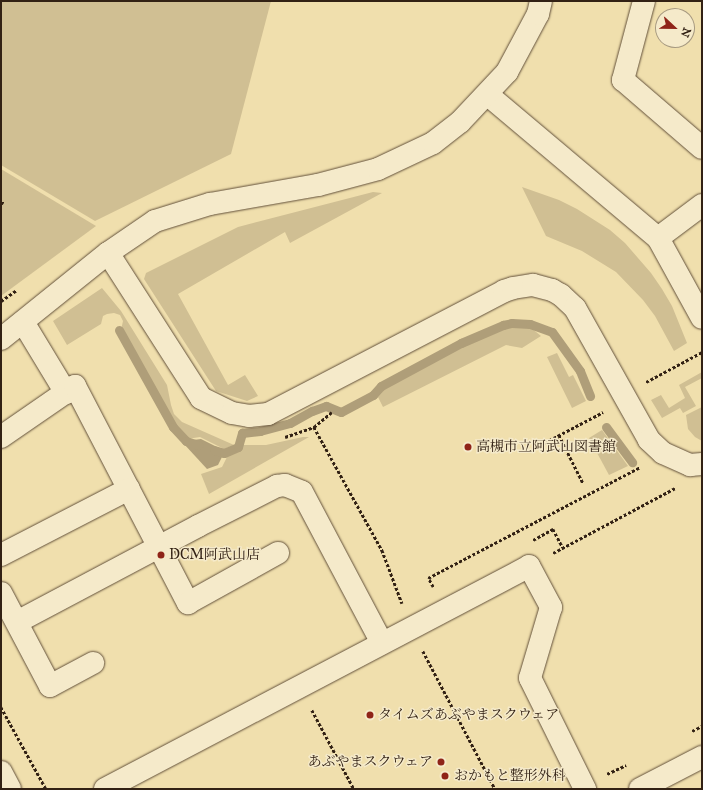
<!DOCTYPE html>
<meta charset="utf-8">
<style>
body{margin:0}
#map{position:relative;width:703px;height:790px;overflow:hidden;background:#f0dfad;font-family:"IM FELL Great Primer","Noto Serif JP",serif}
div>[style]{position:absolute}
.green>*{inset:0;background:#d0bf93}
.water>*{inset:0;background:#af9e79}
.stream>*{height:9px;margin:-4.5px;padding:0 4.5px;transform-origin:4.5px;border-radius:4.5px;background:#af9e79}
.path>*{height:2.5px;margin-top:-1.25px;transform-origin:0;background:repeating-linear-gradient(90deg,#322114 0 3px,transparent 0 5px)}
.roads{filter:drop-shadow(0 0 1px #62503a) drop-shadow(0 0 1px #62503a)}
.minor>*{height:22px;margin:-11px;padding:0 11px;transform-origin:11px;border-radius:11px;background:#f5eaca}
.dots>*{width:11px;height:11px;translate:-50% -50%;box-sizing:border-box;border:2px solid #f5eaca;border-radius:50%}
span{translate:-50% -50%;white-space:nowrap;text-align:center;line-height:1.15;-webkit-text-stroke:3px #f5eaca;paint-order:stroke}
.poi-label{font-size:14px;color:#322114}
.left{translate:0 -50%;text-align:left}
.right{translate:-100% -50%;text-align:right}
.frame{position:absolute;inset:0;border:2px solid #322114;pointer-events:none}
.north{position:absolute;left:655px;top:8px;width:40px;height:40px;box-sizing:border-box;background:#f5eaca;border:1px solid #a79a81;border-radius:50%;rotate:112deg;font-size:11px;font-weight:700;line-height:16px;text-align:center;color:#322114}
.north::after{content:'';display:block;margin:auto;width:14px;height:18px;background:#8f2418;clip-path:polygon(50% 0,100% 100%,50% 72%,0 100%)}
</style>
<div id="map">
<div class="green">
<div style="clip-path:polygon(1px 1px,271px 1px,231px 154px,95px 221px,1px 165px)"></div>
<div style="clip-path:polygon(1px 169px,96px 226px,1px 296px)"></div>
<div style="clip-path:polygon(522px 187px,559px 200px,577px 209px,610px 230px,625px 243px,651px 273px,662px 289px,672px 306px,687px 343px,674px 351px,655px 316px,643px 300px,616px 272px,582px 251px,546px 236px)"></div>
<div style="clip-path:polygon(373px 192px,382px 193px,290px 243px,285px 232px,178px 294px,228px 385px,245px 375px,258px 396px,247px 401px,216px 391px,144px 279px,146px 273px,238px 227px)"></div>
<div style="clip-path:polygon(102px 288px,121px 311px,167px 385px,171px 405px,174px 414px,182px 422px,234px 445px,224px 449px,200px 437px,187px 439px,176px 425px,121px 330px,123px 321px,120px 315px,114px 313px,107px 314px,103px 316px,101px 324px,67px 345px,53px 321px)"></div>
<div style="clip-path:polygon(513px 326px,530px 327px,541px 336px,522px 348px,506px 345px,383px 407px,378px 397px,385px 389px,462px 347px,503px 329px)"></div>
<div style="clip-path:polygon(557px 353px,569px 377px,573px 375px,586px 401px,572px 408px,547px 357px)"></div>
<div style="clip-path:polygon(702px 372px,702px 378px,685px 387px,696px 406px,683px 413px,680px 408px,662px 418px,651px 400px,661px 395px,669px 408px,685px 398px,679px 385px)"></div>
<div style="clip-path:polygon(702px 407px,702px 441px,695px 437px,688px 429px,686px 415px)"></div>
<div style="clip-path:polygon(602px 430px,628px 466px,609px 475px,589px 438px)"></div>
<div style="clip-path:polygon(303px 437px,309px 437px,209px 494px,201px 474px,222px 467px,227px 457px,242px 445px,266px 445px)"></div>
</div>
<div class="water">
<div style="clip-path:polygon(201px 439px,223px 450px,224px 453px,218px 465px,207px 469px,184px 444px,186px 441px)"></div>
</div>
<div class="stream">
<div style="left:119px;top:330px;width:111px;rotate:60.9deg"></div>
<div style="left:173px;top:427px;width:19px;rotate:47deg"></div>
<div style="left:186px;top:441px;width:13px;rotate:18deg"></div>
<div style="left:606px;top:427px;width:44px;rotate:53.4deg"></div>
<div style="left:214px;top:450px;width:10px;rotate:17deg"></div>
<div style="left:224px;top:453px;width:15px;rotate:-23deg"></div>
<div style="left:238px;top:447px;width:15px;rotate:-74deg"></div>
<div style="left:242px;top:433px;width:18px;rotate:-6deg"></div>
<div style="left:260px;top:431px;width:31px;rotate:-15deg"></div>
<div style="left:290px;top:423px;width:25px;rotate:-29deg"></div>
<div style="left:312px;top:411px;width:15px;rotate:-20deg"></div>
<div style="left:326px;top:406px;width:16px;rotate:22deg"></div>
<div style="left:341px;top:412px;width:36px;rotate:-28deg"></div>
<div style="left:373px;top:395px;width:12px;rotate:-48deg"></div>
<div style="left:381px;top:386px;width:91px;rotate:-28.3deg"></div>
<div style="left:461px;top:343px;width:46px;rotate:-23.2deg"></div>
<div style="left:503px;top:325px;width:9px;rotate:-13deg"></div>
<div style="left:512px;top:323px;width:18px;rotate:3deg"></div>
<div style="left:530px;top:324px;width:23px;rotate:20deg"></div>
<div style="left:552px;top:332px;width:48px;rotate:54.3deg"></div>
<div style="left:580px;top:371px;width:27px;rotate:68deg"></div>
</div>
<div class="path">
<div style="left:1px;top:204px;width:4px;rotate:-56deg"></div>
<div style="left:1px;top:301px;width:19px;rotate:-35deg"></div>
<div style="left:646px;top:382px;width:64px;rotate:-28.2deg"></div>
<div style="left:314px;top:427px;width:141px;rotate:61.1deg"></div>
<div style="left:382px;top:550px;width:57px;rotate:69.3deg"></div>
<div style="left:559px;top:435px;width:54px;rotate:63.4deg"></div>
<div style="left:285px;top:437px;width:31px;rotate:-19deg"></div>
<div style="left:314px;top:427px;width:23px;rotate:-40deg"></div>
<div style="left:540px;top:445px;width:71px;rotate:-27.6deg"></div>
<div style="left:533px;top:540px;width:23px;rotate:-29deg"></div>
<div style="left:553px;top:529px;width:21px;rotate:62deg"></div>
<div style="left:553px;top:553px;width:138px;rotate:-28deg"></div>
<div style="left:433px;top:587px;width:10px;rotate:-119deg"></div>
<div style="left:428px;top:578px;width:239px;rotate:-27.6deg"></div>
<div style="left:423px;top:651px;width:156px;rotate:62.4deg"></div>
<div style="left:1px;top:707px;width:94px;rotate:61.2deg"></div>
<div style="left:312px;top:710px;width:89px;rotate:62deg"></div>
<div style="left:692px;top:731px;width:11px;rotate:-27deg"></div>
<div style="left:607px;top:774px;width:21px;rotate:-25deg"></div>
</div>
<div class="roads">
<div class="minor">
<div style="left:644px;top:1px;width:82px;rotate:104.9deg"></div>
<div style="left:623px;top:80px;width:104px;rotate:40.7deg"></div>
<div style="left:488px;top:95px;width:222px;rotate:40.1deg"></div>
<div style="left:658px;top:238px;width:91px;rotate:61.2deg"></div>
<div style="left:658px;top:238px;width:55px;rotate:-36.9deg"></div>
<div style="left:108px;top:253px;width:172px;rotate:57.3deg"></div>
<div style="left:201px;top:398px;width:34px;rotate:26deg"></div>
<div style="left:232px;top:413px;width:17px;rotate:10deg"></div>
<div style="left:249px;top:416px;width:19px;rotate:-6deg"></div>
<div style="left:268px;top:414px;width:266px;rotate:-27.5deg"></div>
<div style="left:504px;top:291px;width:9px;rotate:-18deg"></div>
<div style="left:513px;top:288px;width:20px;rotate:-9deg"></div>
<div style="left:533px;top:285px;width:20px;rotate:15deg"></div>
<div style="left:552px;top:290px;width:10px;rotate:29deg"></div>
<div style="left:561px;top:295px;width:19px;rotate:43deg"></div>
<div style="left:575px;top:308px;width:151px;rotate:60.7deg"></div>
<div style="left:649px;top:440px;width:19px;rotate:43deg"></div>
<div style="left:663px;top:453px;width:30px;rotate:24deg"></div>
<div style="left:690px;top:465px;width:12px;rotate:-5deg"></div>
<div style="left:23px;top:322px;width:83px;rotate:58.8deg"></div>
<div style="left:1px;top:339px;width:137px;rotate:-38.8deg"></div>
<div style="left:108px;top:253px;width:57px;rotate:-34.2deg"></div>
<div style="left:155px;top:221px;width:58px;rotate:-17.2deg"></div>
<div style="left:210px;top:204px;width:110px;rotate:-10deg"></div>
<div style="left:318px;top:185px;width:62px;rotate:-14.9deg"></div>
<div style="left:378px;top:169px;width:61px;rotate:-25.3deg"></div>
<div style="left:433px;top:143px;width:34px;rotate:-38deg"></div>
<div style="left:460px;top:122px;width:69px;rotate:-46.8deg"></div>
<div style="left:507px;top:72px;width:66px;rotate:-61.9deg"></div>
<div style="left:538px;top:14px;width:13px;rotate:-77deg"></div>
<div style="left:1px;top:437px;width:90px;rotate:-34.6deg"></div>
<div style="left:75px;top:386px;width:245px;rotate:62.5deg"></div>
<div style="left:188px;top:603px;width:103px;rotate:-29.1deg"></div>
<div style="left:1px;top:555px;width:144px;rotate:-27.3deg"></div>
<div style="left:1px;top:593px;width:105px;rotate:62.2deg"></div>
<div style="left:50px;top:686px;width:49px;rotate:-28.1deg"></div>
<div style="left:17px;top:622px;width:205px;rotate:-27.9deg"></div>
<div style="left:198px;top:526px;width:89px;rotate:-26.9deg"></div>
<div style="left:277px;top:486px;width:8px;rotate:-7deg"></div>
<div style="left:285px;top:485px;width:18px;rotate:22deg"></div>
<div style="left:302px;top:492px;width:171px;rotate:62.1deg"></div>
<div style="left:1px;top:772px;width:19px;rotate:62deg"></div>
<div style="left:105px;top:789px;width:479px;rotate:-27.7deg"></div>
<div style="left:529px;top:566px;width:47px;rotate:61.8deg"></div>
<div style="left:551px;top:607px;width:74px;rotate:106.5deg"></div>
<div style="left:530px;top:678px;width:124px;rotate:63.6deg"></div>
<div style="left:640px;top:789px;width:70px;rotate:-27.3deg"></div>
</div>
</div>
<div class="dots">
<div style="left:468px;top:447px;background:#8f2418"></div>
<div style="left:161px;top:555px;background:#8f2418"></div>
<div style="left:370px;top:715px;background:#8f2418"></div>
<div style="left:441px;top:762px;background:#8f2418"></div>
<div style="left:445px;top:776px;background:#8f2418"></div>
</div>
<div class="poi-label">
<span class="left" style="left:476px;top:447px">高槻市立阿武山図書館</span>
<span class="left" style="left:169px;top:555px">DCM阿武山店</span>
<span class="left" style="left:378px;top:715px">タイムズあぶやまスクウェア</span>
<span class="right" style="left:433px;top:762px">あぶやまスクウェア</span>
<span class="left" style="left:454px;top:776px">おかもと整形外科</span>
</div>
<div class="frame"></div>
<div class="north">N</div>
</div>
